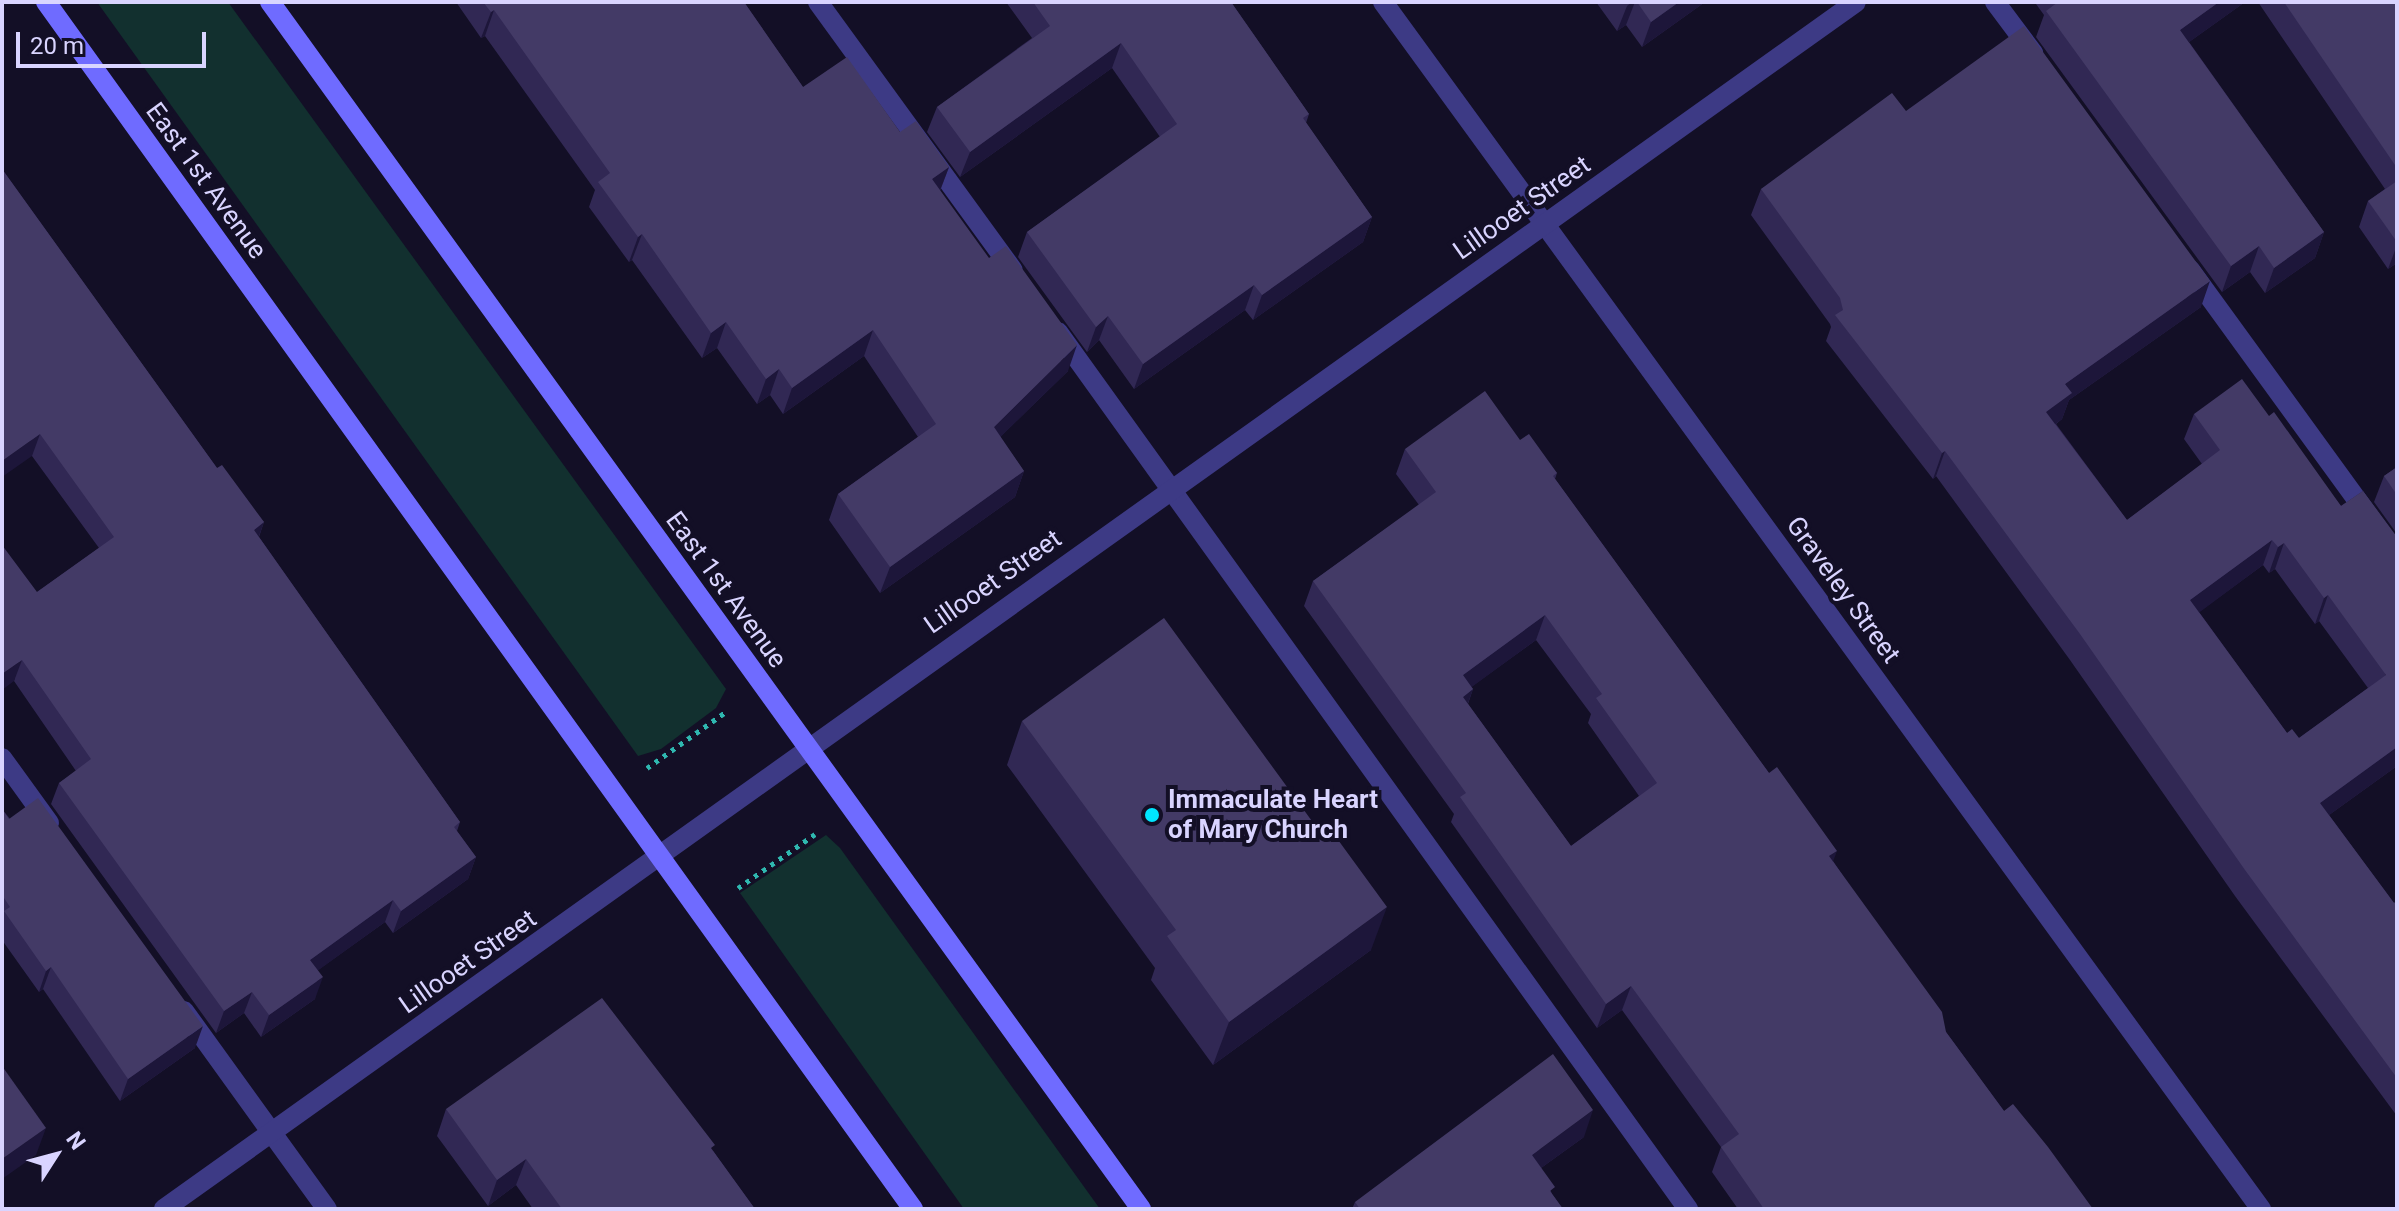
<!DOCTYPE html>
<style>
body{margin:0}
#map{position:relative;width:2399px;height:1211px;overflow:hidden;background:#130f26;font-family:Roboto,sans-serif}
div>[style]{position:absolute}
.green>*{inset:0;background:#12302f}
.path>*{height:5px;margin-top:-2.5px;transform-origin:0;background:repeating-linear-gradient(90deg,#2fb8b0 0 4px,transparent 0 10px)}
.lane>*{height:20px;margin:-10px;padding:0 10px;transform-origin:10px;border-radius:10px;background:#3d3a85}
.street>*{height:20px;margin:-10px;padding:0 10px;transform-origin:10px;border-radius:10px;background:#3d3a85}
.secondary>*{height:20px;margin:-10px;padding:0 10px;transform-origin:10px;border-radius:10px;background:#6f6bff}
.wall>*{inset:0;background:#312854}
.shaded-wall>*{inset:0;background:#1d163a}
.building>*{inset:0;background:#433a66}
.dots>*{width:22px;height:22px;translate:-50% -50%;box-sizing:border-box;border:4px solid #130f26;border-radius:50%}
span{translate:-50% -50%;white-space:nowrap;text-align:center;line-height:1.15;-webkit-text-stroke:8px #130f26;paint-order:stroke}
.street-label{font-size:26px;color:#d9d4ff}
.poi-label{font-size:26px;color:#d9d4ff;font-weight:700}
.left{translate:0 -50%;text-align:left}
.frame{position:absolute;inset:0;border:4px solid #d9d4ff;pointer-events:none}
.north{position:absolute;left:16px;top:1115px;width:80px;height:80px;-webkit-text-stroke:6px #130f26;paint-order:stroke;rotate:54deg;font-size:22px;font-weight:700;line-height:32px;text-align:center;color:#d9d4ff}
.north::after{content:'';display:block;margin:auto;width:28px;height:36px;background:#d9d4ff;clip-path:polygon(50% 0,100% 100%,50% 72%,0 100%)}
.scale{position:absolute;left:16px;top:32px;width:190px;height:36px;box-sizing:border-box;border:4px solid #d9d4ff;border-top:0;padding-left:10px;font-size:24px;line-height:28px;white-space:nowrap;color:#d9d4ff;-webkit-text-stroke:6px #130f26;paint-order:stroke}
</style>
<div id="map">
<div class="green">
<div style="clip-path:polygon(97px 2px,228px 2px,726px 689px,716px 708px,661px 749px,638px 756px)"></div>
<div style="clip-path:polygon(826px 835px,840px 848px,1100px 1209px,964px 1209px,740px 893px)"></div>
</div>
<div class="path">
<div style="left:647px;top:768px;width:98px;rotate:-35.5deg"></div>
<div style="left:738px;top:888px;width:94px;rotate:-35deg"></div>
</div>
<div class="lane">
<div style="left:818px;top:2px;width:331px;rotate:54deg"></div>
<div style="left:1995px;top:2px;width:64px;rotate:53.3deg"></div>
<div style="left:2190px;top:270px;width:352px;rotate:54deg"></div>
<div style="left:1058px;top:332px;width:1080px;rotate:54.31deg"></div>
<div style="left:2px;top:758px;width:80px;rotate:54.1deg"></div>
<div style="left:184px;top:1011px;width:244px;rotate:54.2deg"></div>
</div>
<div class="street">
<div style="left:1383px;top:2px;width:1493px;rotate:53.97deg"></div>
<div style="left:164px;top:1209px;width:2078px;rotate:-35.5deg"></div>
</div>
<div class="secondary">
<div style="left:46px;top:2px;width:1486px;rotate:54.31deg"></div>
<div style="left:270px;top:2px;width:1488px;rotate:54.18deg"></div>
</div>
<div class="wall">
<div style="clip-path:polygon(456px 2px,744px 2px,803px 87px,900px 132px,949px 167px,940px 191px,1068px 371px,1000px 437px,1024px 471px,1015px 497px,880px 593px,829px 520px,838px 494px,918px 437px,864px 356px,783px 414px,770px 395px,757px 404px,717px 348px,702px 358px,632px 260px,629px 262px,589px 207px,595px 190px,485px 36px,481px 38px)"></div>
<div style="clip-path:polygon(1006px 2px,1231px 2px,1309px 114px,1306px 123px,1372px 217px,1363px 242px,1253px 320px,1245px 310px,1134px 389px,1099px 340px,1087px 352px,1018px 257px,1027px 232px,1160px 137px,1112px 68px,960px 177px,927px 132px,937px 107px,1032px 38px)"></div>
<div style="clip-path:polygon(1596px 2px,1705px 2px,1642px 47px,1626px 25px,1617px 31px)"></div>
<div style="clip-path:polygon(2037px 2px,2245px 2px,2189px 42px,2324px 232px,2315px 258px,2265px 293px,2250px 272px,2222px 292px,2036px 37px,2044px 15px,2036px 4px)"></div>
<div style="clip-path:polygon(2258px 2px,2397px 2px,2397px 263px,2388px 269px,2359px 227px,2368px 201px,2385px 189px)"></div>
<div style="clip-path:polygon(evenodd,1906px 111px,2201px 307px,2069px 400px,2062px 419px,2056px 424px,2127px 520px,2202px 464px,2184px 439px,2194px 414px,2269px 416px,2341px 506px,2363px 491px,2397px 766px,2329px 815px,2394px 903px,2397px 901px,2397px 1116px,2235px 896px,2070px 660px,1936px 476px,1933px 479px,1826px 341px,1831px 327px,1830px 324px,1751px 215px,1761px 189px,1906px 111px,2263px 565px,2269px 573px,2275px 569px,2315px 624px,2319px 621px,2368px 688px,2299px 738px,2287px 733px,2199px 612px,2263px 565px)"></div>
<div style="clip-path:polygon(2px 169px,217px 468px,264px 522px,259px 537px,460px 822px,457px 831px,476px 857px,468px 879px,393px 933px,385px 922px,318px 970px,315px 999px,261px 1037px,244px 1013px,216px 1033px,51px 804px,59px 783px,76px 771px,14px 681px,37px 592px,99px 548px,32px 456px)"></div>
<div style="clip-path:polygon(evenodd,1520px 440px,1557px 473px,1555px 479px,1833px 861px,1946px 1032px,2004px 1111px,2093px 1209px,1738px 1209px,1712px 1172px,1721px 1147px,1622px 1010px,1597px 1028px,1451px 822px,1454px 814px,1304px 606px,1313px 581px,1419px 505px,1396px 474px,1405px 449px,1520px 440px,1536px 640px,1591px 714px,1588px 723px,1639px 796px,1571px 846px,1468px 704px,1473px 689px,1471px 687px,1536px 640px)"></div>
<div style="clip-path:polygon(2397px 467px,2397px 534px,2374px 502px,2384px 476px)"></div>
<div style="clip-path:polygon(1022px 721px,1371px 950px,1213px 1065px,1151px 980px,1155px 968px,1007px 765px)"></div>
<div style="clip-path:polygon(2px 809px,195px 1048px,120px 1101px,43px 989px,39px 992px,2px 940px)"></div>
<div style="clip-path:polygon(446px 1109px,713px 1151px,755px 1209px,533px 1209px,516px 1185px,488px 1206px,437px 1136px)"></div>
<div style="clip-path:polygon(1584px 1137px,1541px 1168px,1552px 1194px,1563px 1209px,1352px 1209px,1355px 1202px)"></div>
</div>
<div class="shaded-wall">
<div style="clip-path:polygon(1632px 2px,1635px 2px,1626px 25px,1617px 31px,1627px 6px)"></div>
<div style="clip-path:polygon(1679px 2px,1705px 2px,1642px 47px,1651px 22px)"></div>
<div style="clip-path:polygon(2219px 2px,2245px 2px,2171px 55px,2180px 30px)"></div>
<div style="clip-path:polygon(494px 10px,485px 36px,481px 38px,491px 12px)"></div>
<div style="clip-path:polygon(1121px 43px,1112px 68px,960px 177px,970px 152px)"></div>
<div style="clip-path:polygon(949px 167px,939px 193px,932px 179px)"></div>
<div style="clip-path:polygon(1372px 217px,1363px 242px,1253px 320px,1262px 295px)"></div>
<div style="clip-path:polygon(2324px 232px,2315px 258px,2265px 293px,2274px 268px)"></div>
<div style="clip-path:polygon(642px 234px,632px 260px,629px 262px,638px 237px)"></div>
<div style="clip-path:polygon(2397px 245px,2397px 263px,2388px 269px)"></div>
<div style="clip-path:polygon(2259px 246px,2250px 272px,2222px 292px,2231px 266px)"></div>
<div style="clip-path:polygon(2210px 281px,2201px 307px,2069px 400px,2062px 419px,2037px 438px,2046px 412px,2065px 384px)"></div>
<div style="clip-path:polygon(1254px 285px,1245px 310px,1134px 389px,1143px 364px)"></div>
<div style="clip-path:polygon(1108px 316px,1099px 340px,1087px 352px,1096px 327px)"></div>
<div style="clip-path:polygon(726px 322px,717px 348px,702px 358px,711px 333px)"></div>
<div style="clip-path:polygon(873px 330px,864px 356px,783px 414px,792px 388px)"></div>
<div style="clip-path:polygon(1077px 345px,1068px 371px,984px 453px,994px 427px)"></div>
<div style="clip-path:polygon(779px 369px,770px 395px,757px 404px,766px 379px)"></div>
<div style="clip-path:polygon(40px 434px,32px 456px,2px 477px,2px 461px)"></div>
<div style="clip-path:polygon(1945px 451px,1936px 476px,1933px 479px,1942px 453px)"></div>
<div style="clip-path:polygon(1024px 471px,1015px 497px,880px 593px,890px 567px)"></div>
<div style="clip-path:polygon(264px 522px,256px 544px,254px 530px)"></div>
<div style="clip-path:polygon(2272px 540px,2263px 565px,2181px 626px,2190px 600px)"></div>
<div style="clip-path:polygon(2284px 543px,2275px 569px,2269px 573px,2278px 547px)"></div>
<div style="clip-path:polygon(2328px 595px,2319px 621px,2315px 624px,2324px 598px)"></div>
<div style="clip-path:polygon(1545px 615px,1536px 640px,1454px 700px,1463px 675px)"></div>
<div style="clip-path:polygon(22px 660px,14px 681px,2px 690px,2px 674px)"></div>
<div style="clip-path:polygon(1473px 689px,1464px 714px,1463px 697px)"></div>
<div style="clip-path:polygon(2397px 747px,2397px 766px,2311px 828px,2320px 803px)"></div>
<div style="clip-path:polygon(1837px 851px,1828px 875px,1829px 856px)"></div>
<div style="clip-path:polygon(476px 857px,468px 879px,393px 933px,401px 911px)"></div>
<div style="clip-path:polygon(393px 900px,385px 922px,302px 982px,310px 960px)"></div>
<div style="clip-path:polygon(1387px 907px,1371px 950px,1213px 1065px,1229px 1022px)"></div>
<div style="clip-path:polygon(51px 967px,43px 989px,39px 992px,46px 971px)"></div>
<div style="clip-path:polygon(323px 977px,315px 999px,261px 1037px,269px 1015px)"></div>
<div style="clip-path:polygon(1631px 986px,1622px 1010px,1597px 1028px,1606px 1004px)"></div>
<div style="clip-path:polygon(252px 992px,244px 1013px,216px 1033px,224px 1011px)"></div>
<div style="clip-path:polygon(203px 1026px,195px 1048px,120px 1101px,128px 1079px)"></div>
<div style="clip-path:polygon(1593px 1110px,1584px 1137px,1523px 1181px,1532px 1155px)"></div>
<div style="clip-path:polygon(46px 1128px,36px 1155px,2px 1179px,2px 1159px)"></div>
<div style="clip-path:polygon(526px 1159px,516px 1185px,488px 1206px,497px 1180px)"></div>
</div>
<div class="building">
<div style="clip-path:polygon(483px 2px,744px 2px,803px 87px,847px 57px,900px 132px,916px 121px,949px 167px,932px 179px,989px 258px,1006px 246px,1077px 345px,994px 427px,1024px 471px,890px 567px,838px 494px,936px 424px,873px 330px,792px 388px,779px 369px,766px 379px,726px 322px,711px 333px,642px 234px,638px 237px,598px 182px,610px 173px,494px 10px,491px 12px)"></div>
<div style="clip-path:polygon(1033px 2px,1231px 2px,1309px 114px,1303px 118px,1372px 217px,1262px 295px,1254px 285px,1143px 364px,1108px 316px,1096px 327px,1027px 232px,1177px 124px,1121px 43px,970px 152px,937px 107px,1050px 26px)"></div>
<div style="clip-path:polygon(1637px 2px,1679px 2px,1651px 22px)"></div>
<div style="clip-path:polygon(2058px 2px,2219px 2px,2180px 30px,2324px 232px,2274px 268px,2259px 246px,2231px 266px,2046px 11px)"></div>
<div style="clip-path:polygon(2284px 2px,2397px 2px,2397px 168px)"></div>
<div style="clip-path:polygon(evenodd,2024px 26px,2210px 281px,2065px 384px,2072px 393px,2046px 412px,2127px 520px,2220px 450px,2194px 414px,2242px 379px,2269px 416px,2274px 412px,2341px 506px,2363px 491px,2397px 537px,2397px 747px,2320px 803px,2394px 903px,2397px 901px,2397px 1078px,2245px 870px,2080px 634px,1945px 451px,1942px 453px,1835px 315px,1843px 310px,1840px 298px,1761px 189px,1892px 93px,1906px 111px,2024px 26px,2272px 540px,2278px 547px,2284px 543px,2324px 598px,2328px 595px,2386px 675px,2299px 738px,2292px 729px,2287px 733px,2190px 600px,2272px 540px)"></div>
<div style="clip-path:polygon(2px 169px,217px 468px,222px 465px,264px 522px,254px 530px,460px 822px,454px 827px,476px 857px,401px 911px,393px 900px,310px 960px,323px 977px,269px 1015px,252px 992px,224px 1011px,59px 783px,91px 759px,22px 660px,2px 674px,2px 545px,37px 592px,114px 537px,40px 434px,2px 461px)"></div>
<div style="clip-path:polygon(2397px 181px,2397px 242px,2368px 201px)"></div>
<div style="clip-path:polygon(evenodd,1485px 391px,1520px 440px,1529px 434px,1557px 473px,1553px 476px,1769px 773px,1777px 767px,1837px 851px,1829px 856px,1942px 1012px,1946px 1032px,2004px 1111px,2013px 1104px,2048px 1147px,2093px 1209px,1764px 1209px,1721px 1147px,1739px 1134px,1631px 986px,1606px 1004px,1460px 797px,1466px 793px,1313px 581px,1436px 492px,1405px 449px,1485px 391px,1545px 615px,1602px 694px,1596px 698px,1657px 783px,1571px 846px,1463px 697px,1473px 689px,1463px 675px,1545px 615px)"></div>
<div style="clip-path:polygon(2397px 467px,2397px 495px,2384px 476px)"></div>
<div style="clip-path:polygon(1164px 618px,1317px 828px,1325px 822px,1387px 907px,1229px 1022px,1167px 936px,1176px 930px,1022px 721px)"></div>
<div style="clip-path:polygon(38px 798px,203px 1026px,128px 1079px,51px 967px,46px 971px,4px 911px,10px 907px,2px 895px,2px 809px,9px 819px)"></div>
<div style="clip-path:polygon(602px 998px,715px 1145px,711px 1148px,755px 1209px,562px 1209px,526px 1159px,497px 1180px,446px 1109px)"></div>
<div style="clip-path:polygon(1553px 1054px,1593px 1110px,1532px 1155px,1555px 1187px,1550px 1191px,1563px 1209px,1360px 1209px,1355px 1202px)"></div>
<div style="clip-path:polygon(2px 1066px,46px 1128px,2px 1159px)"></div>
</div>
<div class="dots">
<div style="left:1152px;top:815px;background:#00e5ff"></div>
</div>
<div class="street-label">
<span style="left:206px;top:181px;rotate:54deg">East 1st Avenue</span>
<span style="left:1522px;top:208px;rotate:-35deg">Lillooet Street</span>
<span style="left:993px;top:582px;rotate:-35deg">Lillooet Street</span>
<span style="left:726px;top:590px;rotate:54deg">East 1st Avenue</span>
<span style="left:1843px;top:590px;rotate:54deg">Graveley Street</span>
<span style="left:468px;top:962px;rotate:-35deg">Lillooet Street</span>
</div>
<div class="poi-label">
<span class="left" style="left:1168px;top:815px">Immaculate Heart<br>of Mary Church</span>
</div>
<div class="frame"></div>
<div class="north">N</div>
<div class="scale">20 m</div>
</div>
